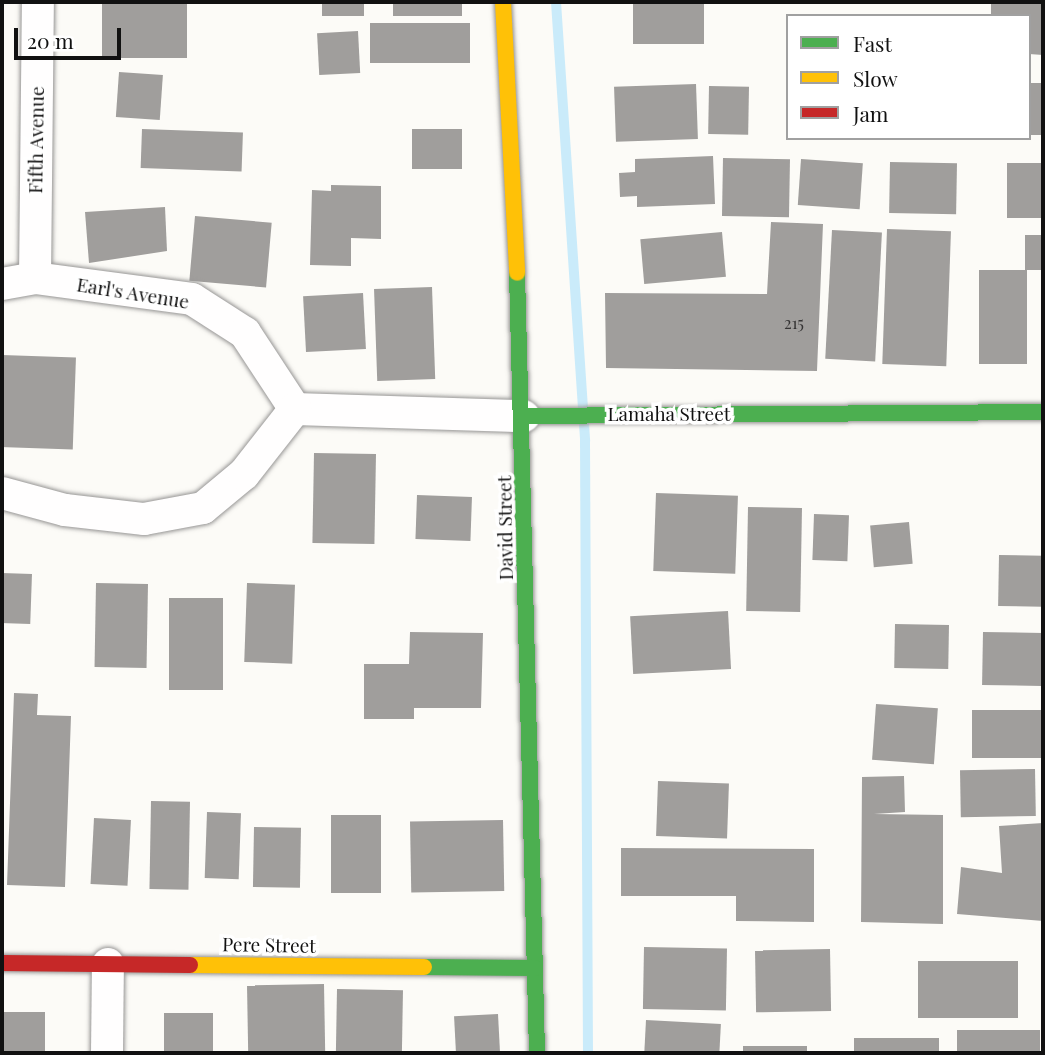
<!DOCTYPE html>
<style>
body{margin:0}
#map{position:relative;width:1045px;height:1055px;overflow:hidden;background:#fcfbf7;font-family:"Playfair Display",serif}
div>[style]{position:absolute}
.stream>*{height:10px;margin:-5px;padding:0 5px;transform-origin:5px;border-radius:5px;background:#caebfa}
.building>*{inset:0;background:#a09e9c;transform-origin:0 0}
.roads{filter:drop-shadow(0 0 2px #979695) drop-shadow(0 0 2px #979695)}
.street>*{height:32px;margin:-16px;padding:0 16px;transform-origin:16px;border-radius:16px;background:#fffefe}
.fast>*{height:16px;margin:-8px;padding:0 8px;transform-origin:8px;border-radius:8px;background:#4caf50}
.slow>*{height:16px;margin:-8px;padding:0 8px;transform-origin:8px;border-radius:8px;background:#ffc107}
.jam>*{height:16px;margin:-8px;padding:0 8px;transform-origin:8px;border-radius:8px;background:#c62828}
span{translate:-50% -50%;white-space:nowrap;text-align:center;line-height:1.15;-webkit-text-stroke:7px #fff;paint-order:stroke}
.number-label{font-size:16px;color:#353434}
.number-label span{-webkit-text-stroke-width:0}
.street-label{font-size:19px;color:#111}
.frame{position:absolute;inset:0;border:4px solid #111;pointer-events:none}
.legend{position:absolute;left:786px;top:14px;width:245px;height:126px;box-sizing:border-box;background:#fff;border:2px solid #a0a0a0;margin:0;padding:9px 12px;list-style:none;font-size:21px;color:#111}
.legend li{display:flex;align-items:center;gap:14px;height:35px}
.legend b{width:35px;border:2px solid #a0a0a0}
.scale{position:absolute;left:14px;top:28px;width:107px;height:32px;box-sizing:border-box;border:4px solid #111;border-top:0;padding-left:9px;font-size:21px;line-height:24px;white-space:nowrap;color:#111;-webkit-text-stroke:5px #fff;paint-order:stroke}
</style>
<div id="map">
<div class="stream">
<div style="left:556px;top:2px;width:440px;rotate:86.2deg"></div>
<div style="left:585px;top:441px;width:612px;rotate:89.72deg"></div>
</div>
<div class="building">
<div style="left:102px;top:2px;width:85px;height:56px"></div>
<div style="left:322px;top:2px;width:42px;height:14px"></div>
<div style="left:393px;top:2px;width:69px;height:14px"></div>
<div style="left:633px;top:2px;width:71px;height:42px"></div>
<div style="clip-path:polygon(991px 2px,1043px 2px,1043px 55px,1029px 54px,1029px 16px,991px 16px)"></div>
<div style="left:370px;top:23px;width:100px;height:40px"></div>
<div style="left:358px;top:31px;width:42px;height:41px;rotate:87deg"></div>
<div style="left:119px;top:72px;width:44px;height:45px;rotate:4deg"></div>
<div style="left:1029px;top:83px;width:14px;height:52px"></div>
<div style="left:696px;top:84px;width:55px;height:82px;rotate:88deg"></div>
<div style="left:709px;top:86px;width:40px;height:48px;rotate:1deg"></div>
<div style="left:142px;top:129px;width:101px;height:39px;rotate:2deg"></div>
<div style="left:412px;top:129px;width:50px;height:40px"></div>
<div style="clip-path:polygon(713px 156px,715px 204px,637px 207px,637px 196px,620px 197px,619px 173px,635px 172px,635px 159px)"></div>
<div style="left:723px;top:158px;width:67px;height:58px;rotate:1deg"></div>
<div style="left:801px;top:159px;width:62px;height:46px;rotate:4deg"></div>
<div style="left:890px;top:162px;width:67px;height:51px;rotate:1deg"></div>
<div style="left:1007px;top:163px;width:36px;height:55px"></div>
<div style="clip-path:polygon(331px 185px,381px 186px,381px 239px,351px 238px,351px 266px,310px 265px,312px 190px,331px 191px)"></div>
<div style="clip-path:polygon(165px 207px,167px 251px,89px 263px,85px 212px)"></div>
<div style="left:195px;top:216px;width:77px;height:65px;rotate:5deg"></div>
<div style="clip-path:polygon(771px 222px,823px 224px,817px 371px,606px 368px,605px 293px,767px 294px)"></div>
<div style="left:887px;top:229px;width:64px;height:135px;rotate:2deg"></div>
<div style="left:832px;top:230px;width:50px;height:129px;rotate:3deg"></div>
<div style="left:722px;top:232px;width:45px;height:82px;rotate:85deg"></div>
<div style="left:1043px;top:235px;width:35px;height:18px;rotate:90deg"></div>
<div style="left:979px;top:270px;width:48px;height:94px"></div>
<div style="left:432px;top:287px;width:92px;height:58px;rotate:88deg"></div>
<div style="left:363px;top:293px;width:56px;height:60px;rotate:87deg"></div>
<div style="left:2px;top:355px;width:74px;height:92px;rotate:2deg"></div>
<div style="left:314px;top:453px;width:62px;height:90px;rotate:1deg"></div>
<div style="left:656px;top:493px;width:82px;height:78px;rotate:2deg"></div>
<div style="left:417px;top:495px;width:55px;height:44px;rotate:2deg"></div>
<div style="left:748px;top:507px;width:54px;height:104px;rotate:1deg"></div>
<div style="left:814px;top:514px;width:35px;height:46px;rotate:2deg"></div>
<div style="left:909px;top:522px;width:42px;height:39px;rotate:85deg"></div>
<div style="left:999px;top:555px;width:44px;height:51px;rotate:1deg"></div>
<div style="left:2px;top:573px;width:30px;height:50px;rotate:2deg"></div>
<div style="left:96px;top:583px;width:52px;height:84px;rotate:1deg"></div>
<div style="left:247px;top:583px;width:48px;height:79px;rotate:2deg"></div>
<div style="left:169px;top:598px;width:54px;height:92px"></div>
<div style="left:728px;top:611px;width:58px;height:98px;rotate:87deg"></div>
<div style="left:895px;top:624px;width:54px;height:44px;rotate:1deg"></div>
<div style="clip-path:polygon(410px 632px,483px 633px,481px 708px,414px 708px,414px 719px,364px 719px,364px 664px,409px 664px)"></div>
<div style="left:983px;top:632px;width:60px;height:53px;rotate:1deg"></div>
<div style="clip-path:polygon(14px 693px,38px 694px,37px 715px,71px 716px,65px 887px,7px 885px)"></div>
<div style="left:876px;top:704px;width:62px;height:56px;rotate:4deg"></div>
<div style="left:972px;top:710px;width:71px;height:48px"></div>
<div style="left:1035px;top:769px;width:47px;height:75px;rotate:89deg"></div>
<div style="clip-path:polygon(904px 776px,905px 812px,874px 814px,943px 815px,943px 924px,861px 922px,862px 777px)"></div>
<div style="left:658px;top:781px;width:71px;height:55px;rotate:2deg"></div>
<div style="left:151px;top:801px;width:39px;height:88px;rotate:1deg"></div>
<div style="left:207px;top:812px;width:34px;height:66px;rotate:2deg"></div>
<div style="left:381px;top:815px;width:78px;height:50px;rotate:90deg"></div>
<div style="left:94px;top:818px;width:37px;height:66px;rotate:3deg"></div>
<div style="left:503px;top:820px;width:71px;height:93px;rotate:89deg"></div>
<div style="clip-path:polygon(1043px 823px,1043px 921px,957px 914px,961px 867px,1002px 873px,999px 826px)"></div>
<div style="left:254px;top:827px;width:47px;height:60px;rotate:1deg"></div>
<div style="clip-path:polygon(621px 848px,814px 849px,814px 922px,736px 921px,736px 896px,621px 896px)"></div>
<div style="left:644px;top:947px;width:83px;height:62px;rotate:1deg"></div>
<div style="left:830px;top:949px;width:62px;height:75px;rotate:89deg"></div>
<div style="left:918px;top:961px;width:100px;height:57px"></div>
<div style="left:324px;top:984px;width:69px;height:77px;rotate:89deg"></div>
<div style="left:337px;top:989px;width:66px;height:64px;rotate:1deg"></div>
<div style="left:2px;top:1012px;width:43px;height:41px"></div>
<div style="left:164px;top:1013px;width:49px;height:40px"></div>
<div style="left:498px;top:1014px;width:39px;height:44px;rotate:87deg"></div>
<div style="left:646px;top:1020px;width:75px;height:33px;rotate:3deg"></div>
<div style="left:957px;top:1030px;width:83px;height:23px"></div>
<div style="left:854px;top:1038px;width:85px;height:15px"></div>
<div style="left:743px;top:1046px;width:64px;height:7px"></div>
</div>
<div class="roads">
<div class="street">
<div style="left:35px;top:278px;width:276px;rotate:-89.4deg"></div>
<div style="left:2px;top:284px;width:34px;rotate:-10deg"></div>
<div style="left:35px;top:278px;width:158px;rotate:7.6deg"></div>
<div style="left:192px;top:299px;width:63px;rotate:32.7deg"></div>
<div style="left:245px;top:333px;width:91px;rotate:56.7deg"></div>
<div style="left:295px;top:409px;width:229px;rotate:1.8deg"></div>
<div style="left:2px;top:493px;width:65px;rotate:15.1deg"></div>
<div style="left:65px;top:510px;width:80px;rotate:6.5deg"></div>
<div style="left:144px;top:519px;width:60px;rotate:-10.6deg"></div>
<div style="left:203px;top:508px;width:53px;rotate:-39.7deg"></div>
<div style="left:244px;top:474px;width:83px;rotate:-51.9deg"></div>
<div style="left:107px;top:1053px;width:89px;rotate:-89.4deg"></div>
</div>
<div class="fast">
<div style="left:517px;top:273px;width:780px;rotate:88.53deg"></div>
<div style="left:524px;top:416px;width:519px;rotate:-0.44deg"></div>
<div style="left:424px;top:967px;width:111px;rotate:0.5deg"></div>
</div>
<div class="slow">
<div style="left:503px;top:2px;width:271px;rotate:87deg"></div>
<div style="left:190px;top:965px;width:234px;rotate:0.5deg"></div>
</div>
<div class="jam">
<div style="left:2px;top:963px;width:188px;rotate:0.6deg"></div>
</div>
</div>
<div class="number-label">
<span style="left:794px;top:323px">215</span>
</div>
<div class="street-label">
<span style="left:36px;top:140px;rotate:-89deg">Fifth Avenue</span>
<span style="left:133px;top:293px;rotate:9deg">Earl's Avenue</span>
<span style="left:669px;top:414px">Lamaha Street</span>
<span style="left:505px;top:528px;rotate:-91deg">David Street</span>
<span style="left:269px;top:945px;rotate:1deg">Pere Street</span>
</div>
<div class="frame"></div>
<ul class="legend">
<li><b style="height:9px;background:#4caf50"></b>Fast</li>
<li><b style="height:9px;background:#ffc107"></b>Slow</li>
<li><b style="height:9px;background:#c62828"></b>Jam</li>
</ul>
<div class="scale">20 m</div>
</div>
